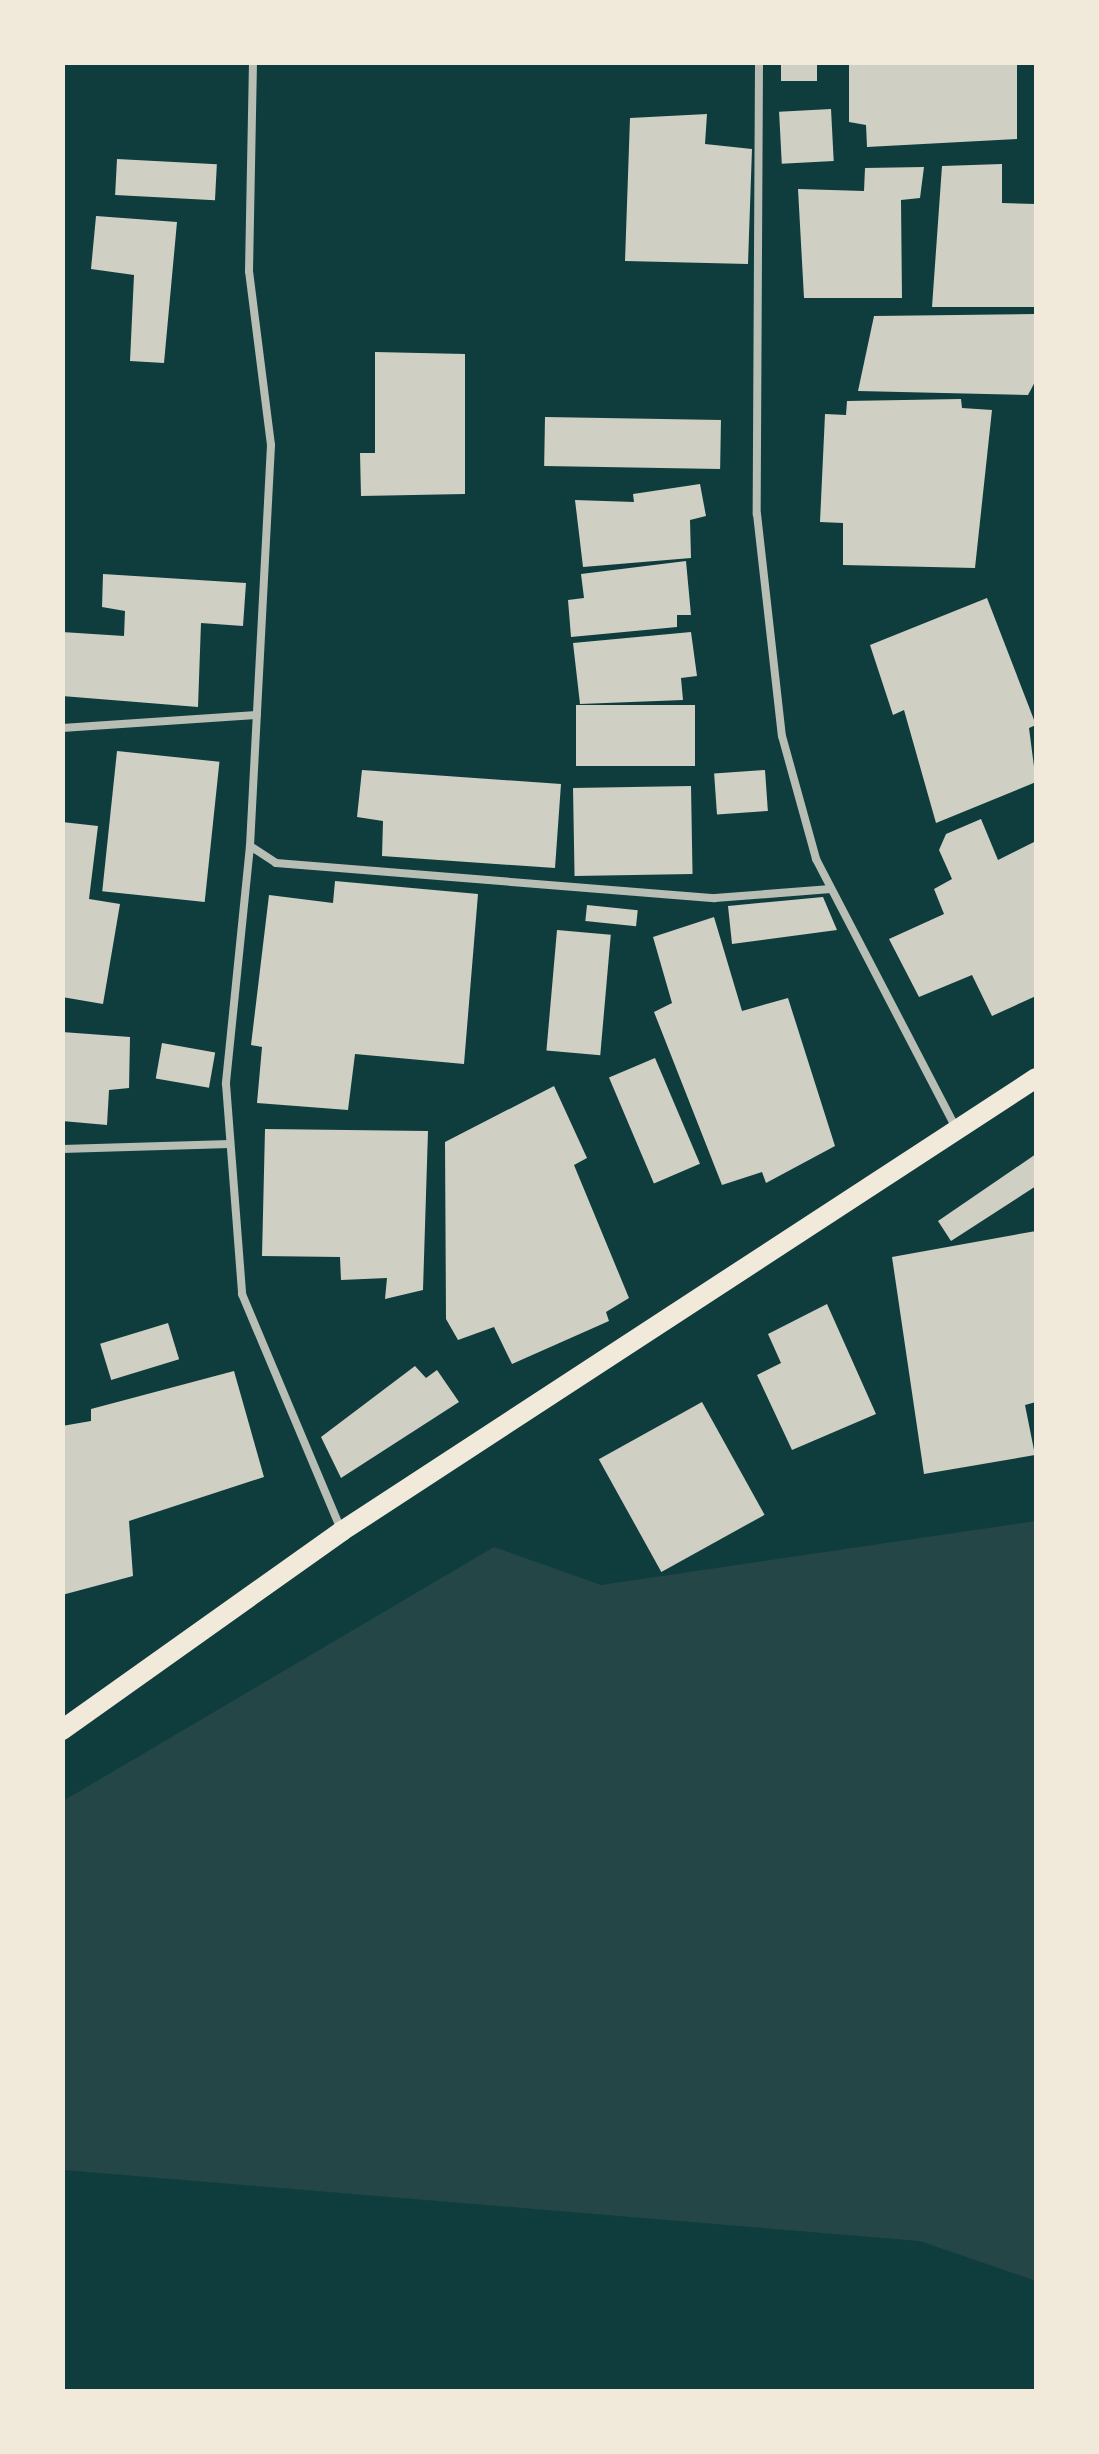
<!DOCTYPE html>
<style>
body{margin:0}
#map{position:relative;width:1099px;height:2454px;overflow:hidden;background:#0f3d3e;font-family:"Golos Text",sans-serif}
div>[style]{position:absolute}
.green>*{inset:0;background:#244646}
.building>*{inset:0;background:#cfcfc3;transform-origin:0 0}
.service>*{height:8px;margin:-4px;padding:0 4px;transform-origin:4px;border-radius:4px;background:#b8beb3}
.secondary>*{height:20px;margin:-10px;padding:0 10px;transform-origin:10px;border-radius:10px;background:#f1e9da}
span{translate:-50% -50%;white-space:nowrap;text-align:center;line-height:1.15;-webkit-text-stroke:10px #f1e9da;paint-order:stroke}
.frame{position:absolute;inset:0;border:65px solid #f1e9da;pointer-events:none}
</style>
<div id="map">
<div class="green">
<div style="clip-path:polygon(1036px 1521px,1036px 2281px,920px 2241px,63px 2170px,63px 1801px,494px 1547px,601px 1585px)"></div>
</div>
<div class="building">
<div style="left:781px;top:62px;width:36px;height:19px"></div>
<div style="clip-path:polygon(849px 62px,1017px 62px,1017px 139px,867px 147px,866px 125px,849px 122px)"></div>
<div style="left:831px;top:109px;width:52px;height:52px;rotate:87deg"></div>
<div style="clip-path:polygon(707px 114px,705px 144px,752px 149px,748px 264px,625px 261px,630px 118px)"></div>
<div style="left:117px;top:159px;width:100px;height:36px;rotate:3deg"></div>
<div style="clip-path:polygon(1002px 164px,1002px 203px,1036px 204px,1036px 307px,932px 307px,942px 166px)"></div>
<div style="clip-path:polygon(924px 167px,920px 198px,901px 200px,902px 298px,804px 298px,798px 189px,864px 191px,865px 168px)"></div>
<div style="clip-path:polygon(96px 216px,177px 222px,164px 363px,130px 361px,134px 275px,91px 269px)"></div>
<div style="clip-path:polygon(1036px 314px,1036px 380px,1028px 395px,858px 391px,874px 316px)"></div>
<div style="clip-path:polygon(375px 352px,465px 354px,465px 494px,361px 496px,360px 453px,375px 453px)"></div>
<div style="clip-path:polygon(961px 399px,962px 408px,992px 410px,975px 568px,843px 565px,843px 523px,820px 522px,825px 414px,846px 415px,847px 401px)"></div>
<div style="left:545px;top:417px;width:176px;height:49px;rotate:1deg"></div>
<div style="clip-path:polygon(700px 484px,706px 516px,690px 520px,691px 558px,583px 567px,575px 500px,634px 502px,633px 494px)"></div>
<div style="clip-path:polygon(686px 561px,691px 615px,677px 615px,677px 627px,571px 637px,568px 600px,584px 598px,581px 574px)"></div>
<div style="clip-path:polygon(103px 574px,246px 583px,243px 626px,201px 623px,198px 707px,62px 696px,62px 632px,124px 636px,125px 611px,102px 607px)"></div>
<div style="clip-path:polygon(987px 598px,1036px 725px,1029px 728px,1036px 782px,936px 823px,904px 710px,893px 715px,870px 645px)"></div>
<div style="clip-path:polygon(691px 632px,697px 676px,681px 678px,683px 700px,580px 704px,573px 643px)"></div>
<div style="left:695px;top:705px;width:61px;height:119px;rotate:90deg"></div>
<div style="left:117px;top:751px;width:103px;height:141px;rotate:6deg"></div>
<div style="clip-path:polygon(362px 770px,561px 784px,555px 868px,382px 856px,383px 821px,357px 817px)"></div>
<div style="left:765px;top:770px;width:41px;height:51px;rotate:86deg"></div>
<div style="left:691px;top:786px;width:88px;height:118px;rotate:89deg"></div>
<div style="clip-path:polygon(981px 819px,998px 860px,1036px 841px,1036px 996px,992px 1016px,972px 975px,919px 997px,889px 939px,944px 914px,934px 889px,952px 879px,939px 850px,946px 834px)"></div>
<div style="clip-path:polygon(62px 822px,98px 826px,89px 899px,120px 904px,103px 1004px,62px 997px)"></div>
<div style="clip-path:polygon(335px 881px,478px 894px,464px 1064px,355px 1054px,348px 1110px,257px 1103px,262px 1047px,251px 1045px,269px 895px,333px 903px)"></div>
<div style="clip-path:polygon(823px 897px,837px 930px,732px 944px,728px 906px)"></div>
<div style="left:587px;top:905px;width:51px;height:16px;rotate:6deg"></div>
<div style="clip-path:polygon(714px 917px,742px 1011px,788px 998px,835px 1146px,766px 1183px,762px 1172px,722px 1185px,654px 1012px,672px 1003px,653px 937px)"></div>
<div style="left:557px;top:930px;width:54px;height:121px;rotate:5deg"></div>
<div style="clip-path:polygon(62px 1032px,130px 1037px,129px 1088px,109px 1090px,107px 1125px,62px 1121px)"></div>
<div style="left:162px;top:1043px;width:54px;height:36px;rotate:10deg"></div>
<div style="left:655px;top:1058px;width:115px;height:50px;rotate:67deg"></div>
<div style="clip-path:polygon(554px 1086px,587px 1158px,574px 1165px,629px 1298px,606px 1312px,609px 1321px,512px 1364px,494px 1327px,458px 1340px,446px 1319px,445px 1142px)"></div>
<div style="clip-path:polygon(265px 1129px,428px 1131px,423px 1290px,385px 1299px,387px 1278px,341px 1280px,340px 1257px,262px 1256px)"></div>
<div style="clip-path:polygon(1036px 1154px,1036px 1186px,951px 1241px,938px 1221px)"></div>
<div style="clip-path:polygon(1036px 1231px,1036px 1402px,1025px 1405px,1035px 1455px,924px 1474px,892px 1257px)"></div>
<div style="clip-path:polygon(827px 1304px,876px 1414px,792px 1450px,757px 1375px,781px 1363px,768px 1334px)"></div>
<div style="left:168px;top:1323px;width:38px;height:71px;rotate:73deg"></div>
<div style="clip-path:polygon(415px 1366px,426px 1378px,437px 1370px,459px 1402px,341px 1478px,321px 1437px)"></div>
<div style="clip-path:polygon(234px 1371px,264px 1477px,129px 1521px,133px 1576px,62px 1595px,62px 1426px,91px 1421px,91px 1409px)"></div>
<div style="left:702px;top:1402px;width:129px;height:118px;rotate:61deg"></div>
</div>
<div class="service">
<div style="left:253px;top:62px;width:209px;rotate:91.1deg"></div>
<div style="left:249px;top:271px;width:175px;rotate:82.8deg"></div>
<div style="left:271px;top:445px;width:402px;rotate:93deg"></div>
<div style="left:250px;top:846px;width:239px;rotate:95.8deg"></div>
<div style="left:226px;top:1084px;width:211px;rotate:85.6deg"></div>
<div style="left:242px;top:1294px;width:253px;rotate:67.2deg"></div>
<div style="left:759px;top:62px;width:452px;rotate:90.3deg"></div>
<div style="left:757px;top:514px;width:223px;rotate:83.6deg"></div>
<div style="left:782px;top:736px;width:128px;rotate:74.5deg"></div>
<div style="left:816px;top:859px;width:305px;rotate:62.5deg"></div>
<div style="left:62px;top:728px;width:195px;rotate:-3.8deg"></div>
<div style="left:250px;top:846px;width:31px;rotate:33deg"></div>
<div style="left:276px;top:863px;width:440px;rotate:4.6deg"></div>
<div style="left:715px;top:898px;width:116px;rotate:-4.4deg"></div>
<div style="left:62px;top:1149px;width:168px;rotate:-1.7deg"></div>
</div>
<div class="secondary">
<div style="left:62px;top:1730px;width:344px;rotate:-35.4deg"></div>
<div style="left:342px;top:1531px;width:829px;rotate:-33.13deg"></div>
</div>
<div class="frame"></div>
</div>
